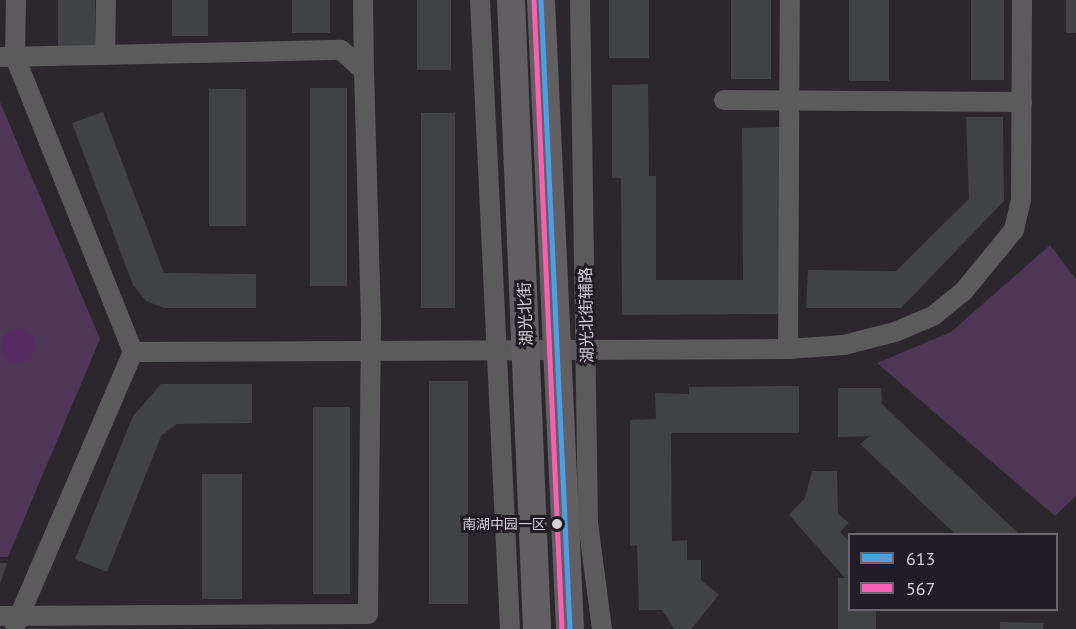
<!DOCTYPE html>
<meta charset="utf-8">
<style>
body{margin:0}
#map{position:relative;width:1076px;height:629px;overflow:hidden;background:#2b272c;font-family:"PT Sans","Noto Sans SC",sans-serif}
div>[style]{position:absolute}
.green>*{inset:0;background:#4e3656}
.water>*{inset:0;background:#562c63}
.round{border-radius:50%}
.building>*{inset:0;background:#414244;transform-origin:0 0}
.street>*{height:20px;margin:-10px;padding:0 10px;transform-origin:10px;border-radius:10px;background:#5c5b5c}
.secondary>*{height:28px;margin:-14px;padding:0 14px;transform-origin:14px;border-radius:14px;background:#615f61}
.bus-1>*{height:4.5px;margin:-2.25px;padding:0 2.25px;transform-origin:2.25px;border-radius:2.25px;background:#4d9ee5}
.bus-2>*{height:4.5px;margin:-2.25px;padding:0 2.25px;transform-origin:2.25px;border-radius:2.25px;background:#f860b3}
.dots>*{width:16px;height:16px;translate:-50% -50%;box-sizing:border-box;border:3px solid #221c25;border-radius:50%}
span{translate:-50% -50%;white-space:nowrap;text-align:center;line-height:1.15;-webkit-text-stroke:6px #221c25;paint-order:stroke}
.bus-label{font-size:14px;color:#d5d1d7}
.right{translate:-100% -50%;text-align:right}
.street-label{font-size:16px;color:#d5d1d7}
.legend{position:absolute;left:848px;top:533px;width:210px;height:78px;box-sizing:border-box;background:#221c25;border:2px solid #6a646c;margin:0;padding:8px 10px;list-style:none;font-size:18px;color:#d5d1d7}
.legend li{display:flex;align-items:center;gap:12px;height:30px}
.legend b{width:30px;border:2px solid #6a646c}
</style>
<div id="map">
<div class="green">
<div style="clip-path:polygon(0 102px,100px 339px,8px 557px,0 557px)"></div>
<div style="clip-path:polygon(1050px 245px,1076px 279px,1076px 496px,1055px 516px,877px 363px,951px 332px)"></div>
</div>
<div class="water">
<div class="round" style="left:1px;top:329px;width:34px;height:34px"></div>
</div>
<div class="building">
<div style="left:58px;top:0;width:37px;height:46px"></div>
<div style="left:172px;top:0;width:36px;height:36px"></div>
<div style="left:292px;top:0;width:38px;height:33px"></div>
<div style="left:417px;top:0;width:34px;height:70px"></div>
<div style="left:609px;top:0;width:40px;height:58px"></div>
<div style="left:731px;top:0;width:40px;height:79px"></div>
<div style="left:849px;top:0;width:40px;height:81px"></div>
<div style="left:971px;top:0;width:33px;height:80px"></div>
<div style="left:1066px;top:0;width:10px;height:33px"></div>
<div style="clip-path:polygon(648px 84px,649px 176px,656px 176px,656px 280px,743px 280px,742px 128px,779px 127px,780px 314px,622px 315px,621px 178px,612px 178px,612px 85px)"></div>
<div style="left:310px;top:88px;width:37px;height:198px"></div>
<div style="left:209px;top:89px;width:37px;height:137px"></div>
<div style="clip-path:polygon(103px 112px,164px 273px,256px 274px,256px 308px,164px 308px,146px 301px,133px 285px,72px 123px)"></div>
<div style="left:421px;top:113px;width:34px;height:195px"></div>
<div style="clip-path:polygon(966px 117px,1003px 117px,1004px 201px,901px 308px,806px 308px,808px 270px,896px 271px,969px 199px)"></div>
<div style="left:429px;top:381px;width:39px;height:223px"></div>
<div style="clip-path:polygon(161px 384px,252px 384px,252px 423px,177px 424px,161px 436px,107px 572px,75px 559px,133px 416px)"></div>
<div style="clip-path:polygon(799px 386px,799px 433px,671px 433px,672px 541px,687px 540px,687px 560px,701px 560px,701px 580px,719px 595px,691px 629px,674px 629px,662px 610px,639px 610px,637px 545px,630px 546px,630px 420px,656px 419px,655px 393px,689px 394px,689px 387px)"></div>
<div style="clip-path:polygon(838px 388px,881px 388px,882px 404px,1019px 534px,955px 534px,860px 444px,870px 436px,838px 437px)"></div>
<div style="left:313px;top:407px;width:37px;height:187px"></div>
<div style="clip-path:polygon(812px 471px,837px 471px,838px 514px,849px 523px,840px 532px,850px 542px,850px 610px,876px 610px,876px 629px,838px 629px,838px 578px,845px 578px,789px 515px,805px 498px)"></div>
<div style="left:202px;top:474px;width:40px;height:125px"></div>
<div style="clip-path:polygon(0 563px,7px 563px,0 584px)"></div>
<div style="clip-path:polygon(1000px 622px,1044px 623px,1043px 629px,1000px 629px)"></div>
</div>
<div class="street">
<div style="left:363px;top:0;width:71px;rotate:89.2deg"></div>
<div style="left:480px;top:0;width:630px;rotate:87.27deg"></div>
<div style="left:580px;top:0;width:523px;rotate:89.12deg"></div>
<div style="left:588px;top:523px;width:107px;rotate:82.5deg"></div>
<div style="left:105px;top:55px;width:55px;rotate:-89deg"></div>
<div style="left:0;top:57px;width:341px;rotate:-1.2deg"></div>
<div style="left:341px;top:50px;width:31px;rotate:42deg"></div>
<div style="left:364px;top:71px;width:251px;rotate:88.4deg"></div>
<div style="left:371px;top:322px;width:292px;rotate:90.6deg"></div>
<div style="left:368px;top:614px;width:368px;rotate:179.7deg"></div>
<div style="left:724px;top:100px;width:298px;rotate:0.4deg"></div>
<div style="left:788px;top:349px;width:349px;rotate:-89.7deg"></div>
<div style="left:133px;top:352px;width:655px;rotate:-0.26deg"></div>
<div style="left:788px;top:349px;width:56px;rotate:-4.1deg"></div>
<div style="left:844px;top:345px;width:53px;rotate:-14.3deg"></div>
<div style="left:895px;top:332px;width:41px;rotate:-22.8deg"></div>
<div style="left:933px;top:316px;width:38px;rotate:-39deg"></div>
<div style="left:963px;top:292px;width:80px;rotate:-50.6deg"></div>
<div style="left:1014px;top:230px;width:31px;rotate:-77deg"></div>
<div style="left:1021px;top:200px;width:200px;rotate:-89.7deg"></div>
<div style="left:15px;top:626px;width:298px;rotate:-66.7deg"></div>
<div style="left:133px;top:352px;width:318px;rotate:-111.8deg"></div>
<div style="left:15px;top:57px;width:57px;rotate:-89deg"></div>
</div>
<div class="secondary">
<div style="left:511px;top:0;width:630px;rotate:87.63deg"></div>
<div style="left:541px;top:0;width:630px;rotate:87.36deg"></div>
</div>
<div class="bus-1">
<div style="left:541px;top:0;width:630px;rotate:87.36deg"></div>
</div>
<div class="bus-2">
<div style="left:534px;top:0;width:630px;rotate:87.45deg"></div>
</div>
<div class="dots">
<div style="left:557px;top:524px;background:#d5d1d7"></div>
</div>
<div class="bus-label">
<span class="right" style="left:546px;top:524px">南湖中园一区</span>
</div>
<div class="street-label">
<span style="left:525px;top:314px;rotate:-92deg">湖光北街</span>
<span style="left:586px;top:315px;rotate:-91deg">湖光北街辅路</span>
</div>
<ul class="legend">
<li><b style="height:8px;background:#4d9ee5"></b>613</li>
<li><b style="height:8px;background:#f860b3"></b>567</li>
</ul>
</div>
